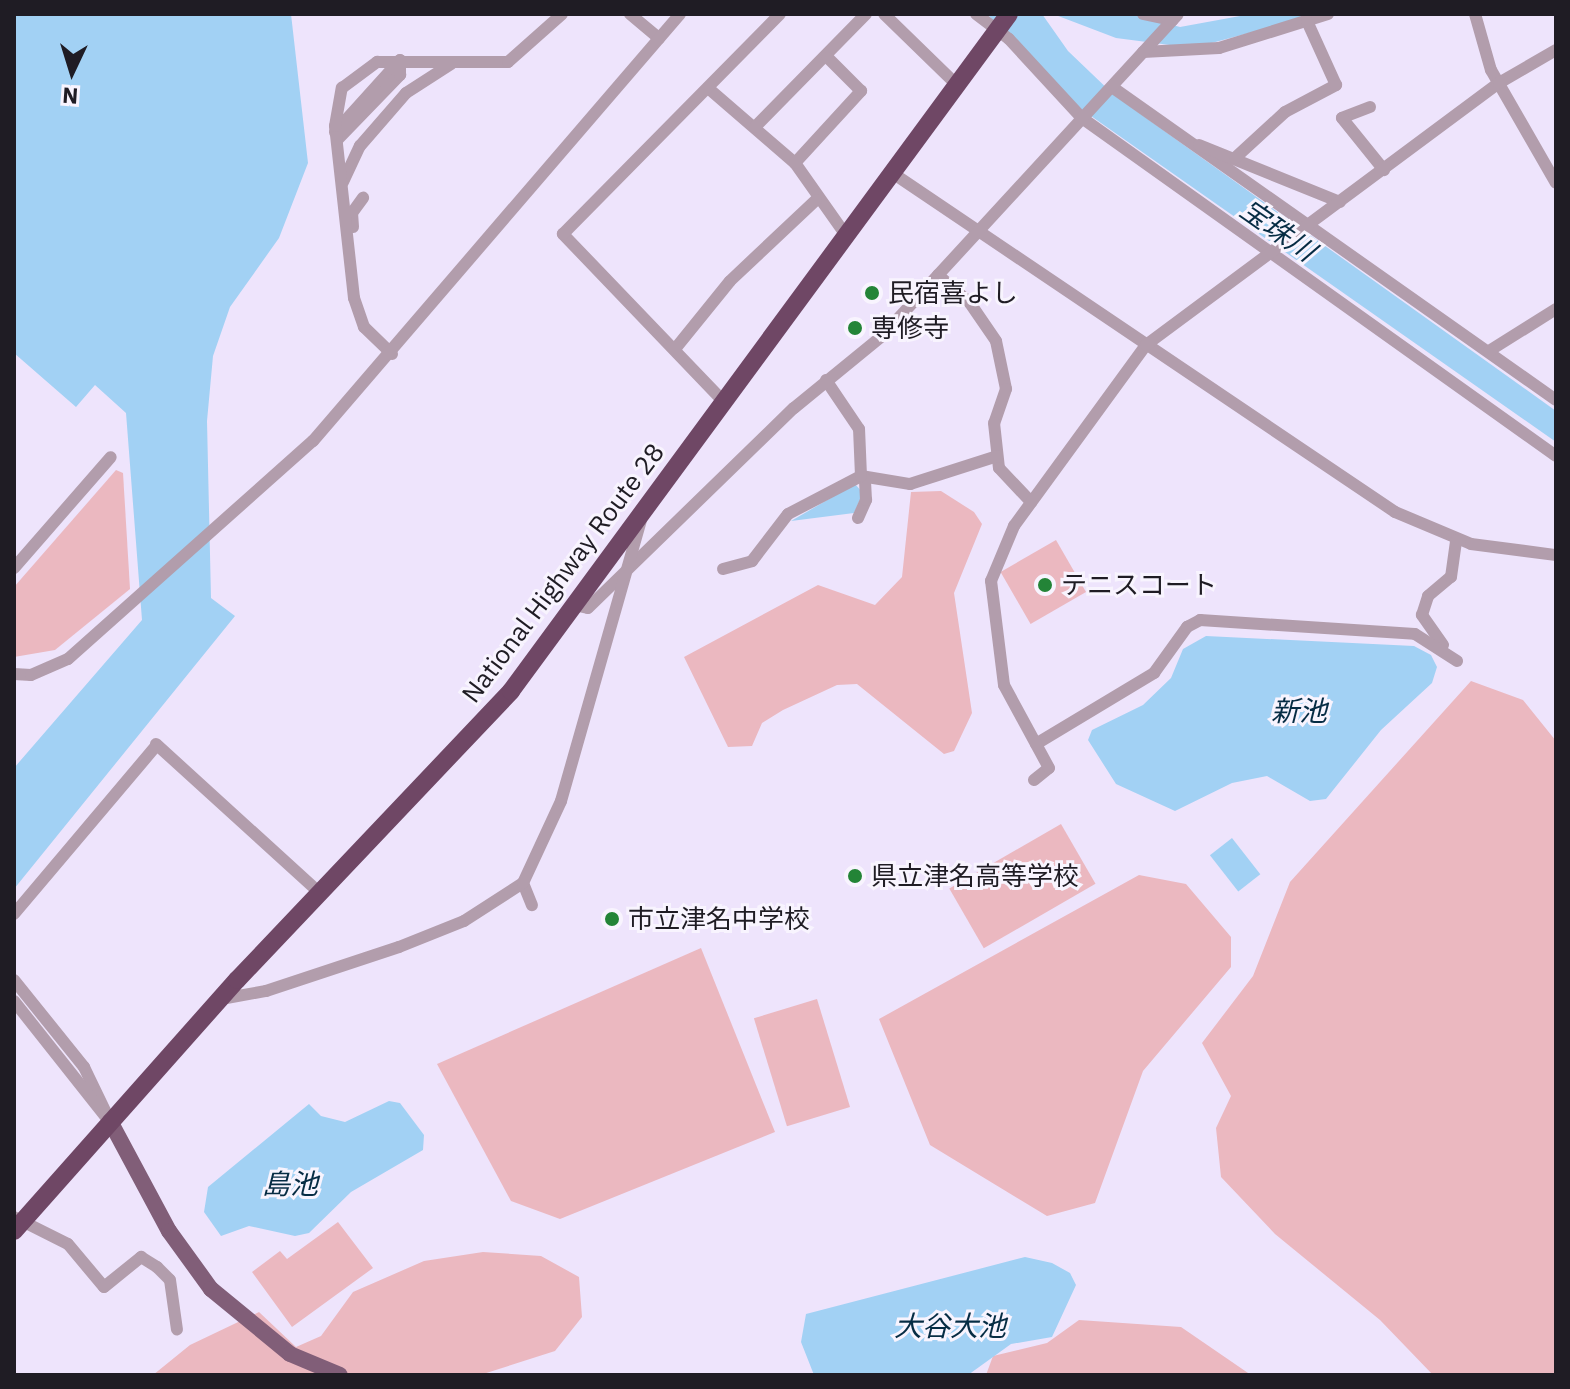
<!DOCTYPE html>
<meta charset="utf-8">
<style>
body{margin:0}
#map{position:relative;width:1570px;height:1389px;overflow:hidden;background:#eee4fc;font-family:"IBM Plex Sans","Noto Sans JP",sans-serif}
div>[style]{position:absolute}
.green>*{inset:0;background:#ebb8c0;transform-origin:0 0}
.water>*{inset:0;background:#a2d1f4;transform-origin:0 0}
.minor>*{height:12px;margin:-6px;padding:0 6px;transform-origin:6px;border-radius:6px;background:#b29dac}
.major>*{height:16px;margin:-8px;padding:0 8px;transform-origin:8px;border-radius:8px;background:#815e78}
.highway>*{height:18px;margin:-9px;padding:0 9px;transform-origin:9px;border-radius:9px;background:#6f4765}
.dots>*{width:22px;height:22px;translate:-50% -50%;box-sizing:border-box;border:4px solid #f8f4fe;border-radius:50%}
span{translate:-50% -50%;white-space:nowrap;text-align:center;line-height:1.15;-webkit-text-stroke:6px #f8f4fe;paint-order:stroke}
.poi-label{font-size:26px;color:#1f1c24}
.left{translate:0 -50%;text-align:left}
.street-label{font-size:26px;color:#1f1c24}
.water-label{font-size:28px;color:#062c44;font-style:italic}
.frame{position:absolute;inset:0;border:16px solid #1f1c24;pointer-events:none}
.north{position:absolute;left:32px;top:32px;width:80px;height:80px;-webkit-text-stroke:6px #f8f4fe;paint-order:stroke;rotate:184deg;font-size:22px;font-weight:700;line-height:32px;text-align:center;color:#1f1c24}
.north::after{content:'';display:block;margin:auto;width:28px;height:36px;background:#1f1c24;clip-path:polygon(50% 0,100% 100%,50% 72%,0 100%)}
</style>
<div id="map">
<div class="green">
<div style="clip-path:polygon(116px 470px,123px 473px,130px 589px,55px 650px,14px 657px,14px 587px)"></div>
<div style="clip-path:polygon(941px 491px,974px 512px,982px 524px,954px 593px,972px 713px,954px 751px,944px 754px,857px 684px,837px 685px,783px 710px,762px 723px,752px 746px,728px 747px,684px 657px,818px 585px,875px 605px,902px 577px,911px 492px)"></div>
<div style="left:1056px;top:540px;width:60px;height:64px;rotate:60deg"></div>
<div style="clip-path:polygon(1471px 681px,1523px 700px,1556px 741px,1556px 1375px,1433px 1375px,1380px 1320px,1275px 1234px,1221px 1177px,1216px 1128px,1231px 1096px,1202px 1043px,1253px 976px,1290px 882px)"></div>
<div style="left:1061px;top:824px;width:69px;height:129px;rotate:60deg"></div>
<div style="clip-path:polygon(1139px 875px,1186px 884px,1231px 937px,1231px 967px,1143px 1071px,1095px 1203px,1047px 1216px,930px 1145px,879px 1019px)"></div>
<div style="clip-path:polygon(701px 948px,775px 1132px,560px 1219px,511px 1201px,437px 1064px)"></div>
<div style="left:817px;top:999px;width:113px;height:66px;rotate:73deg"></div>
<div style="clip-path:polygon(338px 1222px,373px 1268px,292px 1327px,252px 1272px,280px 1251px,287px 1259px)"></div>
<div style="clip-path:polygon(483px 1252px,541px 1256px,579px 1277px,582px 1317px,555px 1351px,480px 1375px,153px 1375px,190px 1345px,259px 1312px,296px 1347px,321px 1336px,353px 1292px,424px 1261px)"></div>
<div style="clip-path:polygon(1079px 1320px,1181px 1327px,1251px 1375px,986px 1375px,993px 1356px,1047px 1343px)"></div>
</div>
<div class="water">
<div style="clip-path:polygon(14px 14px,291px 14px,308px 163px,279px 238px,230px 307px,213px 356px,207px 421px,211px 598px,235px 616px,14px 889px,14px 768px,142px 620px,126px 413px,95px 385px,76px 407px,14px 353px)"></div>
<div style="clip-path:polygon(987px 14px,1042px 14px,1068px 51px,1114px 95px,1556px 411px,1556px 442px,1081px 109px)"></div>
<div style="clip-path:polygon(1053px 14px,1132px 14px,1180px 27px,1251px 14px,1320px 14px,1193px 48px,1116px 38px)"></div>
<div style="clip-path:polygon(855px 484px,863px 493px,854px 513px,791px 521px)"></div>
<div style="clip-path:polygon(1206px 636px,1414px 646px,1431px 655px,1437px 667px,1432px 683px,1381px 730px,1326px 799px,1310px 801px,1267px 776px,1232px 783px,1175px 811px,1116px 784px,1088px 740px,1092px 730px,1143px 705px,1171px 678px,1183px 649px)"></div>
<div style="left:1232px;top:838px;width:46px;height:28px;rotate:52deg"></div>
<div style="clip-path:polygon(389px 1101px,400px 1103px,424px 1135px,423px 1150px,351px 1192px,309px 1233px,295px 1236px,249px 1226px,221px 1236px,204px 1212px,208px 1187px,309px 1104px,321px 1116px,345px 1122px)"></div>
<div style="clip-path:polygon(1025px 1257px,1052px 1263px,1070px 1273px,1076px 1285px,1052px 1337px,1011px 1344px,968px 1375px,814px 1375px,801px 1342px,806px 1314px)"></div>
</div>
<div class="minor">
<div style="left:630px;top:14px;width:38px;rotate:40deg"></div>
<div style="left:884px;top:14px;width:100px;rotate:44.2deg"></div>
<div style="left:976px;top:14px;width:41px;rotate:37.1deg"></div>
<div style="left:1009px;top:39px;width:108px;rotate:47.3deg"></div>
<div style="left:1082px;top:118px;width:582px;rotate:35.49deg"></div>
<div style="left:1143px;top:14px;width:30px;rotate:12deg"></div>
<div style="left:1475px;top:14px;width:58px;rotate:74.1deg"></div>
<div style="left:1491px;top:70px;width:130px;rotate:60.1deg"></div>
<div style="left:1143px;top:52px;width:76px;rotate:-3deg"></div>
<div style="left:1219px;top:48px;width:114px;rotate:-17.3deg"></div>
<div style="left:1112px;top:87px;width:543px;rotate:35.18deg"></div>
<div style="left:708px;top:88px;width:115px;rotate:40.8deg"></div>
<div style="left:795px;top:163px;width:87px;rotate:54.8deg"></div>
<div style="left:1370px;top:107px;width:30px;rotate:159deg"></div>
<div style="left:1342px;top:118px;width:67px;rotate:51.1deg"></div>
<div style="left:755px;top:127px;width:158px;rotate:-45.5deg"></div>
<div style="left:335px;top:132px;width:97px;rotate:-47.9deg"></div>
<div style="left:337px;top:140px;width:91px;rotate:-45.9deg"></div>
<div style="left:400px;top:75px;width:15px;rotate:-90deg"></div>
<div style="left:1199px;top:145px;width:152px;rotate:22deg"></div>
<div style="left:1235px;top:158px;width:68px;rotate:-42.6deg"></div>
<div style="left:1285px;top:112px;width:58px;rotate:-27.9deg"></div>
<div style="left:1336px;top:85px;width:70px;rotate:-114.4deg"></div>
<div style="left:795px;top:163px;width:98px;rotate:-47.5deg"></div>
<div style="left:861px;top:91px;width:47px;rotate:-135deg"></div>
<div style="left:891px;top:172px;width:608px;rotate:34deg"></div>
<div style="left:1395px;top:512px;width:82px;rotate:22.8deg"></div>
<div style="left:1471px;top:544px;width:86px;rotate:7.4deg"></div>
<div style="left:343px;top:182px;width:40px;rotate:-65deg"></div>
<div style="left:360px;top:146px;width:70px;rotate:-49deg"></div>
<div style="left:406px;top:93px;width:54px;rotate:-32.8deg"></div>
<div style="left:353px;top:227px;width:14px;rotate:-94deg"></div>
<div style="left:352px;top:213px;width:19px;rotate:-54deg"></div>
<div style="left:938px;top:275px;width:43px;rotate:41.2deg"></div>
<div style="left:970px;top:303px;width:46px;rotate:55.6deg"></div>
<div style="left:996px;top:341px;width:49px;rotate:78.2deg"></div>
<div style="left:1006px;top:389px;width:36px;rotate:109deg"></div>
<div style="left:994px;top:423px;width:45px;rotate:83.7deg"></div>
<div style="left:999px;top:468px;width:47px;rotate:46.7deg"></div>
<div style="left:675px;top:349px;width:87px;rotate:-51deg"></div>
<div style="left:730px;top:281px;width:118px;rotate:-43.3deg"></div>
<div style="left:1489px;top:351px;width:79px;rotate:-32.1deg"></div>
<div style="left:392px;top:354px;width:39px;rotate:-136deg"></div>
<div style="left:364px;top:327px;width:31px;rotate:-109deg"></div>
<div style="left:354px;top:298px;width:173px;rotate:-96.3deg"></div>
<div style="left:335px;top:126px;width:39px;rotate:-80deg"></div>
<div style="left:342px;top:88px;width:44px;rotate:-36.6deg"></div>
<div style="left:377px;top:62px;width:131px"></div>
<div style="left:508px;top:62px;width:72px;rotate:-41.6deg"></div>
<div style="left:724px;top:402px;width:233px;rotate:-133.8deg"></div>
<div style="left:563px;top:234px;width:309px;rotate:-45.4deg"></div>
<div style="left:861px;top:476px;width:50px;rotate:9.3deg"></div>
<div style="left:910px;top:484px;width:91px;rotate:-17.8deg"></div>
<div style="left:858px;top:518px;width:20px;rotate:-66deg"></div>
<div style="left:866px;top:500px;width:21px;rotate:-93deg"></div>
<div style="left:14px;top:568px;width:147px;rotate:-48.9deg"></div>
<div style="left:723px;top:569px;width:30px;rotate:-15deg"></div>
<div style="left:752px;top:561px;width:59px;rotate:-52.5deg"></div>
<div style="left:788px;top:514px;width:82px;rotate:-27.5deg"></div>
<div style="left:861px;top:476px;width:47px;rotate:-92.4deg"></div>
<div style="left:859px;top:429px;width:59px;rotate:-124deg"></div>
<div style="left:574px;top:605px;width:14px;rotate:12deg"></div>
<div style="left:588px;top:608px;width:287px;rotate:-44.2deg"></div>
<div style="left:794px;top:408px;width:114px;rotate:-39.3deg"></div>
<div style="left:882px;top:336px;width:437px;rotate:-47.4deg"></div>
<div style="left:1443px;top:645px;width:37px;rotate:-125deg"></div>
<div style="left:1422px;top:615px;width:20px;rotate:-72deg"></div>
<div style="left:1428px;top:596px;width:30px;rotate:-40deg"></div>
<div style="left:1451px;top:577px;width:37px;rotate:-82deg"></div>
<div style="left:14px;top:674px;width:17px;rotate:3deg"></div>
<div style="left:31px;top:675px;width:40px;rotate:-23.4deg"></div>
<div style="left:68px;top:659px;width:328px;rotate:-41.7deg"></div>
<div style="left:313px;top:441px;width:563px;rotate:-49.32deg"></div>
<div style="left:156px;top:744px;width:222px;rotate:42.3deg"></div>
<div style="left:1036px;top:744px;width:138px;rotate:-31deg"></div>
<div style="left:1154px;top:673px;width:57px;rotate:-54.3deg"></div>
<div style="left:1187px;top:627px;width:15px;rotate:-28deg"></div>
<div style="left:1200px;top:620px;width:215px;rotate:3.7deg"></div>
<div style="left:1415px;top:634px;width:50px;rotate:32.7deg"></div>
<div style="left:1034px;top:780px;width:19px;rotate:-39deg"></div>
<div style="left:1049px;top:768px;width:94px;rotate:-118.5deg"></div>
<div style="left:1004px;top:685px;width:105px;rotate:-97.1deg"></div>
<div style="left:991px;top:581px;width:60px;rotate:-67.3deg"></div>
<div style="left:1014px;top:526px;width:224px;rotate:-53.9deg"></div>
<div style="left:1146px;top:345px;width:440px;rotate:-36.6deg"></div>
<div style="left:1499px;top:83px;width:66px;rotate:-30.1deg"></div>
<div style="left:523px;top:883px;width:24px;rotate:68deg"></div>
<div style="left:14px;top:914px;width:221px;rotate:-49.8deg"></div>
<div style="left:14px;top:980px;width:112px;rotate:51.2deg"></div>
<div style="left:84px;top:1067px;width:60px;rotate:64.3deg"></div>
<div style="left:221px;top:999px;width:46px;rotate:-10.1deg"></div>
<div style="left:266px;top:991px;width:140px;rotate:-18.3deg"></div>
<div style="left:399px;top:947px;width:70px;rotate:-21.8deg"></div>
<div style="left:464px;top:921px;width:70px;rotate:-32.8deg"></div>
<div style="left:523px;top:883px;width:90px;rotate:-65.1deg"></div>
<div style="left:561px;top:801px;width:291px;rotate:-74.1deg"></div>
<div style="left:14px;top:1001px;width:147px;rotate:51.6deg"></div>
<div style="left:14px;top:1217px;width:60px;rotate:26.6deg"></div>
<div style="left:68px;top:1244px;width:56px;rotate:50.1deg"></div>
<div style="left:104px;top:1287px;width:48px;rotate:-39deg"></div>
<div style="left:141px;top:1257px;width:19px;rotate:32deg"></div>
<div style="left:157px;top:1267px;width:18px;rotate:45deg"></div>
<div style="left:170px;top:1280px;width:50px;rotate:82deg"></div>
</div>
<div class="major">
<div style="left:110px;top:1121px;width:125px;rotate:61.8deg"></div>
<div style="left:169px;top:1231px;width:72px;rotate:54.1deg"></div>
<div style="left:211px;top:1289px;width:102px;rotate:39.4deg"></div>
<div style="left:290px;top:1354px;width:54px;rotate:22.8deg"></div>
</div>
<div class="highway">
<div style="left:14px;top:1231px;width:336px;rotate:-48.4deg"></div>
<div style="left:237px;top:980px;width:398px;rotate:-46.5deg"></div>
<div style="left:511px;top:691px;width:840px;rotate:-53.66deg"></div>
</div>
<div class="dots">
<div style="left:872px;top:293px;background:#238437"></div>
<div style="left:855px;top:328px;background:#238437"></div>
<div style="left:1045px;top:585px;background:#238437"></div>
<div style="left:855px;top:876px;background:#238437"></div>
<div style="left:612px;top:919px;background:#238437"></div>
</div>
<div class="poi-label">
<span class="left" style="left:888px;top:293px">民宿喜よし</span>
<span class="left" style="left:871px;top:328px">専修寺</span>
<span class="left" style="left:1061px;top:585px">テニスコート</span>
<span class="left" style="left:871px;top:876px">県立津名高等学校</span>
<span class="left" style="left:628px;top:919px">市立津名中学校</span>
</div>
<div class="street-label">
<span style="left:563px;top:573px;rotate:-53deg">National Highway Route 28</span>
</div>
<div class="water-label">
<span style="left:1278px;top:230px;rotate:35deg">宝珠川</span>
<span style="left:1299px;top:711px">新池</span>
<span style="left:290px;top:1184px">島池</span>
<span style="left:950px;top:1326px">大谷大池</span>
</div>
<div class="frame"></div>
<div class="north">N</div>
</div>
